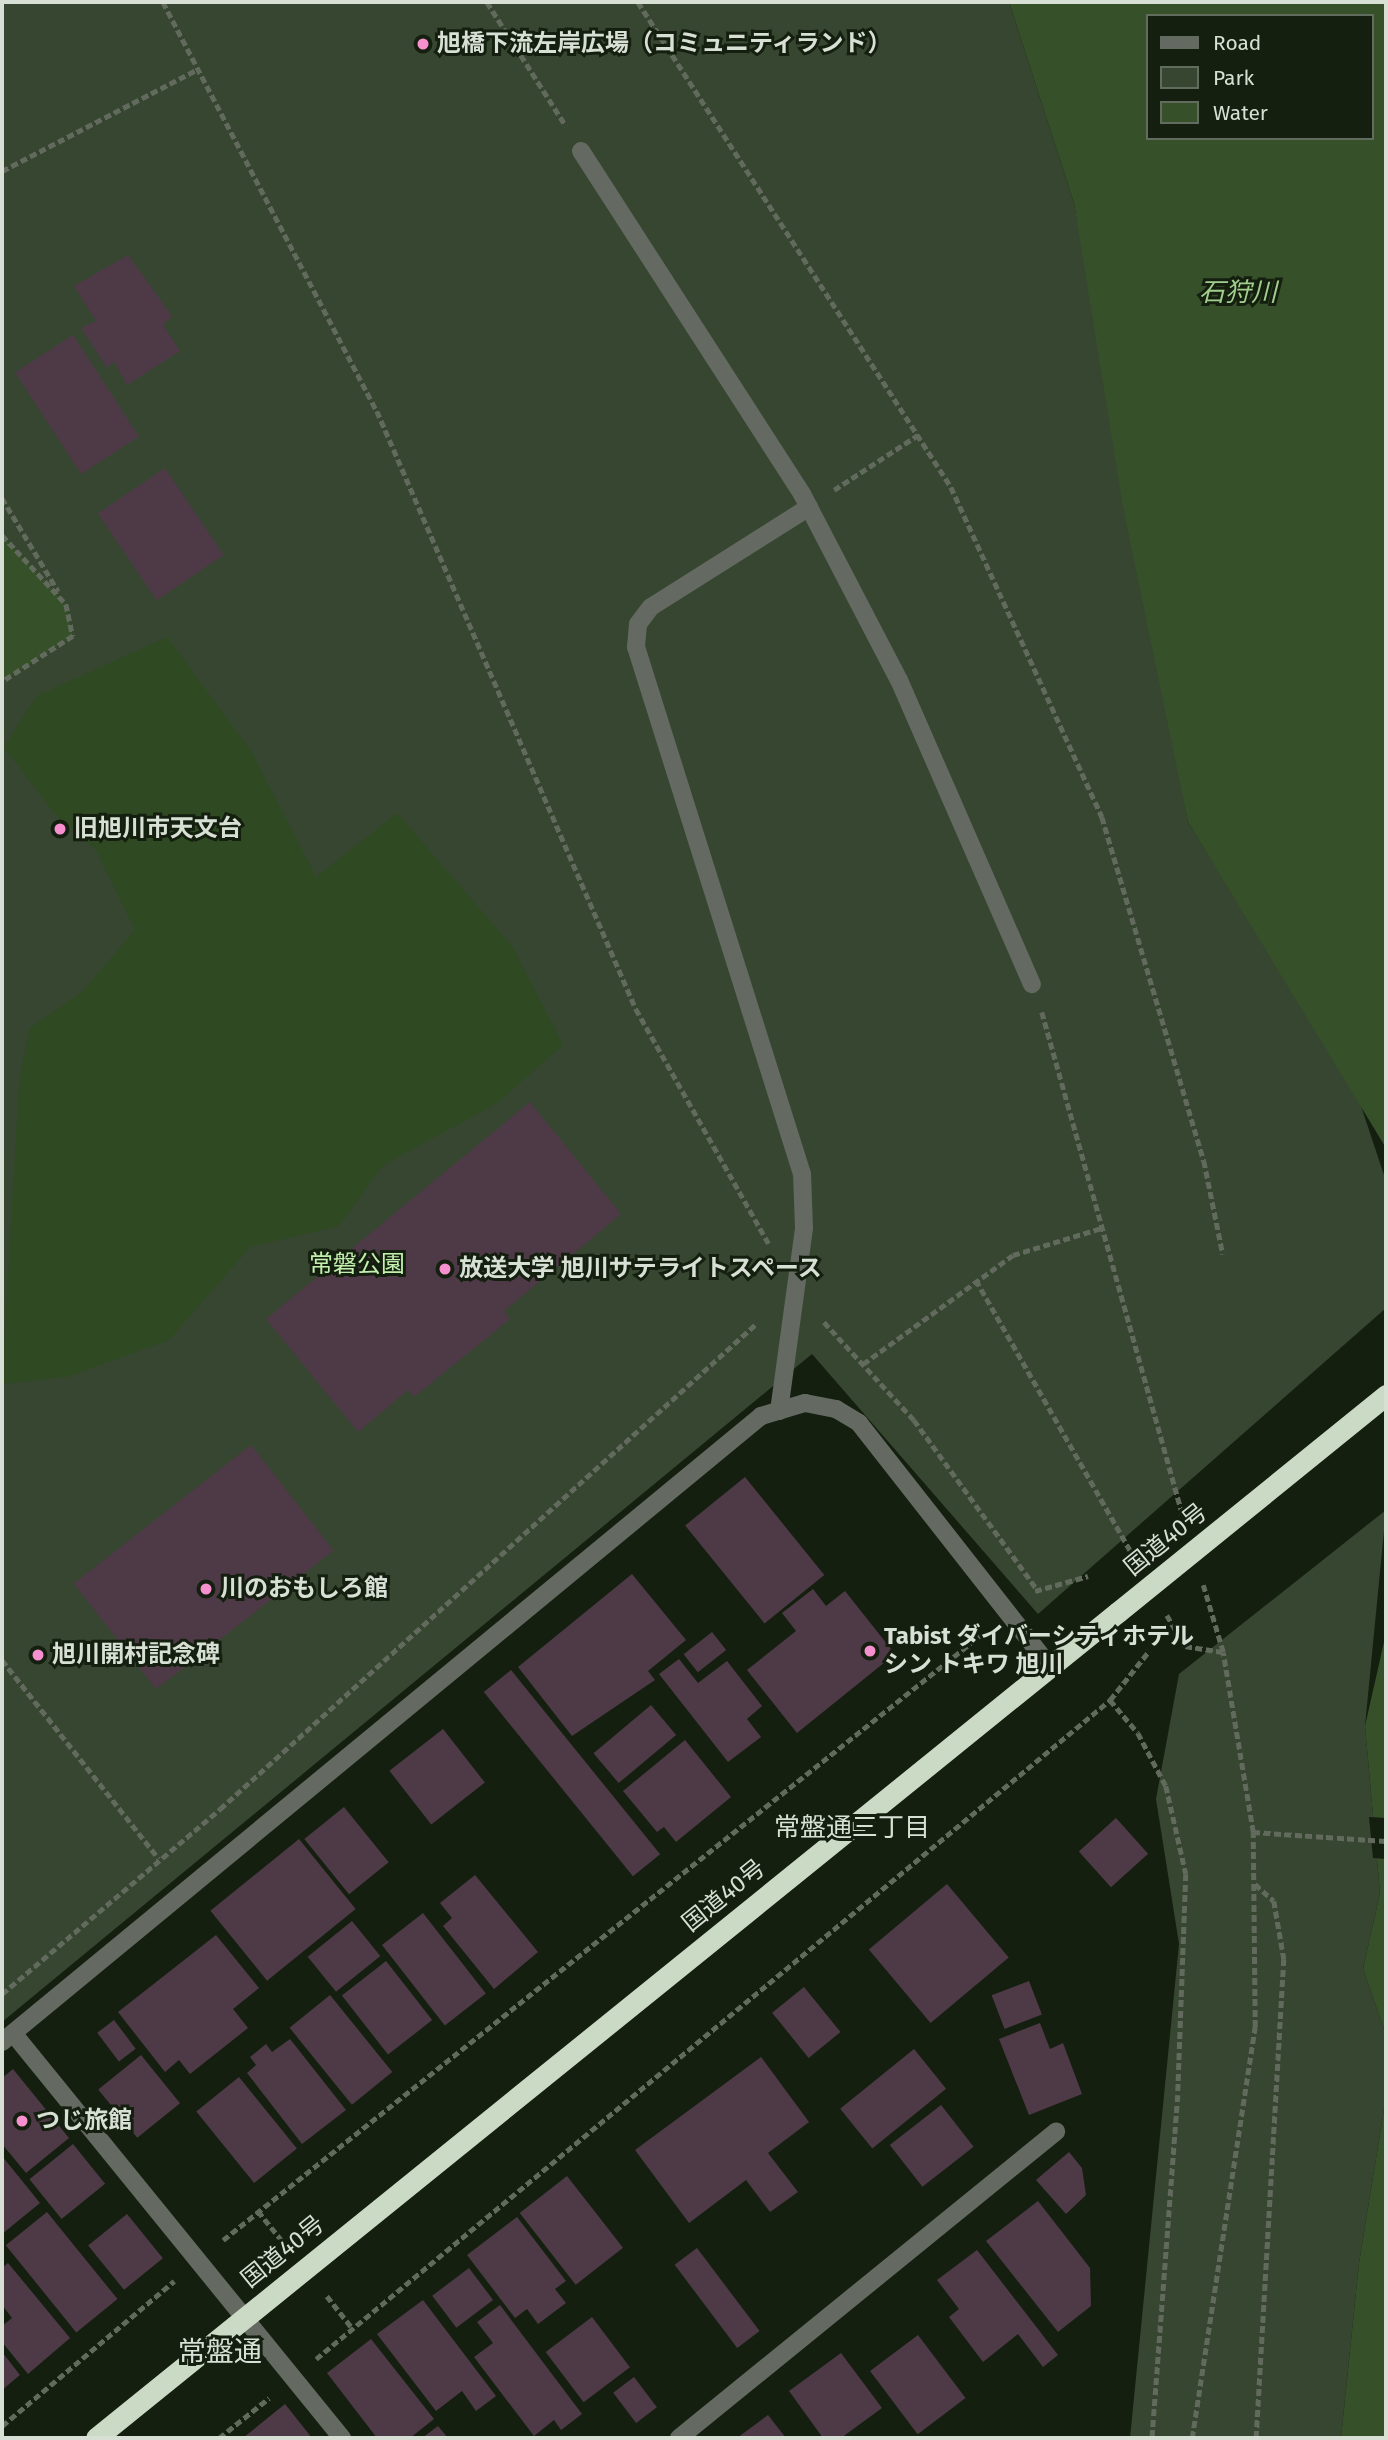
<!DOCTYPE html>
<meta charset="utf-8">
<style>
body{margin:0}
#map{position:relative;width:1388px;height:2440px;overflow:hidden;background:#141f0f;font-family:"Fira Sans","Noto Sans JP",sans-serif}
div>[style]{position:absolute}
.green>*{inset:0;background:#374630}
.forest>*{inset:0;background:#2f4922}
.water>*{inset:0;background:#365029}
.pier>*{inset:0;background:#141f0f}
.building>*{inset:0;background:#4e3a46;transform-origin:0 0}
.path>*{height:4.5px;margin-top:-2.25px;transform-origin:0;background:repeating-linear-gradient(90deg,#616a5c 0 7px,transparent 0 10.5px)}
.minor>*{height:18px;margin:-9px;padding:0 9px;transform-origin:9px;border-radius:9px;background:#646961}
.highway>*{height:21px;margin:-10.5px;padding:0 10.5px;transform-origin:10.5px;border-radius:10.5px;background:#cbdac5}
.highway-bridge>*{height:21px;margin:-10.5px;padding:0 10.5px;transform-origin:10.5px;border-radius:10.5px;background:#cbdac5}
.dots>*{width:19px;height:19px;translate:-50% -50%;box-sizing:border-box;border:4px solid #141f0f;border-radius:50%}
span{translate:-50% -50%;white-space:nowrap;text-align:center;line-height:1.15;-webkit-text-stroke:6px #141f0f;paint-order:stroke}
.poi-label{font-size:24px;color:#d8dfd4;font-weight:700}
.left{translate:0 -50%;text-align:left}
.park-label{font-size:24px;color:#c3f0ae}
.street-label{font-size:24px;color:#d8dfd4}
.water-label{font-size:26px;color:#a1cd8d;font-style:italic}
.neighbourhood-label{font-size:26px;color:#d8dfd4}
.quarter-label{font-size:28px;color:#d8dfd4}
.frame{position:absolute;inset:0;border:4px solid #d8dfd4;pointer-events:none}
.legend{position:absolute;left:1146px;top:14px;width:228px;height:126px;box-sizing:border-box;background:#141f0f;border:2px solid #626c5e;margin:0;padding:9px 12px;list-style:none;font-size:21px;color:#d8dfd4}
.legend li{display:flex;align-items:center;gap:14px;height:35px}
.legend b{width:35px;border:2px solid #626c5e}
</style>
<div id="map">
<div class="green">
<div style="clip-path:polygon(2px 2px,1009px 2px,1074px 203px,1188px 822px,1358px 1097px,1386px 1181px,1386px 1308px,1038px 1614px,812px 1354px,2px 2022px)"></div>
<div style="clip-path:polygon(1386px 1510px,1365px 1726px,1380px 1893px,1363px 1969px,1386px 2035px,1386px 2097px,1359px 2263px,1341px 2438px,1130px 2438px,1179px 1944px,1156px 1799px,1179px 1674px)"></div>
</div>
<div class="forest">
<div style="clip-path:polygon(167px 637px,251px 751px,316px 877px,397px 813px,512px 946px,563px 1045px,496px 1104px,383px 1165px,339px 1226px,250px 1247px,169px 1340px,67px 1377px,2px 1384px,19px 1083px,30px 1028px,82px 992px,135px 930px,96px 850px,54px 813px,4px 747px,37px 696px)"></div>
</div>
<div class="water">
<div style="clip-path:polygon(evenodd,1009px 2px,1386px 2px,1386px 1148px,1188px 822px,1123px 507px,1074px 203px,1009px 2px,1148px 16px,1372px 16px,1372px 138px,1148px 138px,1148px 16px)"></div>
<div style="clip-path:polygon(2px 535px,66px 604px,73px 636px,2px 682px)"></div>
<div style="clip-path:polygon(1386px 1633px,1386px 2035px,1363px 1969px,1380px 1893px,1365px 1726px)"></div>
<div style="clip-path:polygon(1386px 2097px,1386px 2438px,1341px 2438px,1359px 2263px)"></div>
</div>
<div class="pier">
<div style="clip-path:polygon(1369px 1817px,1386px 1818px,1386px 1859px,1373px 1858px)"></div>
</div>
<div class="building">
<div style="clip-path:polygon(128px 255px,172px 316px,163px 325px,180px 351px,127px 385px,114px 361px,107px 368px,81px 328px,96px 321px,74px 286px)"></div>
<div style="left:73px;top:335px;width:121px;height:69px;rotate:57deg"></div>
<div style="left:165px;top:468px;width:105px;height:81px;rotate:56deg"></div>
<div style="clip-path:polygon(530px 1102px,621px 1214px,504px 1311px,510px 1319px,414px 1397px,408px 1390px,358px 1432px,266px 1319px)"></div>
<div style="left:251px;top:1445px;width:134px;height:225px;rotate:52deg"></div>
<div style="left:745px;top:1477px;width:126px;height:77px;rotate:51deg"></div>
<div style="clip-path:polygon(632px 1574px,686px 1640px,648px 1671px,655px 1680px,572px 1736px,518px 1667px)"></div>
<div style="clip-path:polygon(813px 1589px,826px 1606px,845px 1591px,895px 1654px,797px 1733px,747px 1670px,796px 1631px,782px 1613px)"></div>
<div style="left:712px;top:1632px;width:23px;height:36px;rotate:52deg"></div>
<div style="clip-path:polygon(679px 1659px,698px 1683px,727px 1661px,762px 1706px,747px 1719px,761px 1737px,728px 1762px,659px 1674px)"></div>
<div style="left:511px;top:1670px;width:237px;height:35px;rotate:51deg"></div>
<div style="left:651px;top:1705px;width:39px;height:75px;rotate:50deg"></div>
<div style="left:443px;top:1729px;width:68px;height:68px;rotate:52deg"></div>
<div style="clip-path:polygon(685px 1740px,731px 1797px,676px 1842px,664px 1827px,657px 1832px,623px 1791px)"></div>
<div style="left:344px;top:1807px;width:71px;height:51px;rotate:51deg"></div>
<div style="left:1116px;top:1818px;width:48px;height:50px;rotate:48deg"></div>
<div style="left:299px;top:1839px;width:90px;height:114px;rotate:51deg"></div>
<div style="clip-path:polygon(475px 1875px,538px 1952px,494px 1989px,443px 1926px,452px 1918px,440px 1903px)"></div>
<div style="left:947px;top:1884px;width:96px;height:102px;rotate:50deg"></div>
<div style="left:423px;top:1913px;width:102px;height:52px;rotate:52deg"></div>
<div style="left:352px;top:1921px;width:45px;height:57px;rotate:51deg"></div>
<div style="clip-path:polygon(216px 1935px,259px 1988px,233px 2009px,248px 2028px,190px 2074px,179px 2060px,165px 2072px,118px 2012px)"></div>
<div style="left:386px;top:1961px;width:75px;height:56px;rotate:52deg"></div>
<div style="left:1029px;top:1981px;width:36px;height:40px;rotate:69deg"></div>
<div style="left:804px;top:1987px;width:58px;height:41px;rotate:51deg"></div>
<div style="left:330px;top:1995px;width:99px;height:52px;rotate:51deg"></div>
<div style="left:114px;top:2020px;width:36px;height:21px;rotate:53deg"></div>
<div style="clip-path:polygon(1040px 2023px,1050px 2049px,1063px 2043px,1082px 2094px,1029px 2115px,999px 2039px)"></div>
<div style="clip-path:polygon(290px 2039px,346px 2110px,302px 2144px,247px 2073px,256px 2065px,250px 2057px,266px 2044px,272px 2052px)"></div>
<div style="left:914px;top:2049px;width:51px;height:95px;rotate:51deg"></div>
<div style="left:141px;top:2055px;width:62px;height:55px;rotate:51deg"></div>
<div style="clip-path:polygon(761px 2057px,809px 2122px,768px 2153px,798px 2192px,770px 2212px,746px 2180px,689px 2223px,635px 2150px)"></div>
<div style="clip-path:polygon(13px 2069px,69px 2138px,26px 2173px,2px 2144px,2px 2078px)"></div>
<div style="left:239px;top:2077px;width:92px;height:55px;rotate:51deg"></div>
<div style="left:941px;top:2105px;width:53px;height:65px;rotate:52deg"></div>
<div style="left:73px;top:2144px;width:51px;height:56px;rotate:51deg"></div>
<div style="clip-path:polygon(1069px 2152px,1082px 2168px,1086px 2195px,1066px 2214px,1036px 2180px)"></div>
<div style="clip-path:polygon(2px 2156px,40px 2203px,2px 2234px)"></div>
<div style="left:567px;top:2176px;width:91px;height:60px;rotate:52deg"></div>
<div style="clip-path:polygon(1038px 2201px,1090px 2268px,1091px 2306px,1058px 2332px,986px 2241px)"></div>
<div style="left:47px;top:2212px;width:112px;height:53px;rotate:51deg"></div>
<div style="left:127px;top:2214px;width:57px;height:50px;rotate:51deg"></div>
<div style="clip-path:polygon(517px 2217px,566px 2281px,555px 2289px,566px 2303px,538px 2324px,527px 2309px,515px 2318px,467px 2255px)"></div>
<div style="left:697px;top:2248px;width:104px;height:28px;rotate:53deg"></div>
<div style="clip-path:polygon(977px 2250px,1058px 2355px,1043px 2367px,1018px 2334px,983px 2362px,949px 2317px,959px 2309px,937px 2280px)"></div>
<div style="clip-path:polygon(8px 2263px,70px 2338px,28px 2374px,2px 2342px,2px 2326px,12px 2318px,2px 2305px,2px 2268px)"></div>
<div style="left:469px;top:2268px;width:40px;height:46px;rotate:53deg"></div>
<div style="clip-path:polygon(423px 2300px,496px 2396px,476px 2411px,462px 2391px,436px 2411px,377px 2334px)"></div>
<div style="clip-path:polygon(500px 2305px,582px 2414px,561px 2430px,554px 2420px,534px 2436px,474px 2357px,493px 2343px,477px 2322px)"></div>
<div style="left:592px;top:2317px;width:63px;height:58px;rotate:53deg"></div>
<div style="left:918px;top:2335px;width:79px;height:60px;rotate:53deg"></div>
<div style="clip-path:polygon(371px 2339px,434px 2419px,410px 2438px,377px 2438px,327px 2373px)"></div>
<div style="clip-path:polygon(2px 2352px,20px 2375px,2px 2390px)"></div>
<div style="clip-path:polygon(841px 2353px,882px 2408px,841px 2438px,823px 2438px,789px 2391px)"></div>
<div style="left:634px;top:2377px;width:38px;height:26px;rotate:53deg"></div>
<div style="clip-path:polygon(285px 2404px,312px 2438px,243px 2438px)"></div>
<div style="clip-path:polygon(768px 2415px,786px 2438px,737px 2438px)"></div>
<div style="clip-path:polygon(438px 2426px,448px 2438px,422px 2438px)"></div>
</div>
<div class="path">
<div style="left:163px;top:2px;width:462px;rotate:62.4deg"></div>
<div style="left:377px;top:411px;width:652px;rotate:66.58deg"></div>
<div style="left:636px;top:1009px;width:270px;rotate:60.5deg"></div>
<div style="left:487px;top:2px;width:147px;rotate:57.5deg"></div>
<div style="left:638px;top:2px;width:577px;rotate:57.16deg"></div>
<div style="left:951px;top:487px;width:363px;rotate:65.4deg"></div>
<div style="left:1102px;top:817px;width:359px;rotate:73.5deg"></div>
<div style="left:1204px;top:1161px;width:95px;rotate:78.5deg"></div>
<div style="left:2px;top:171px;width:221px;rotate:-27.5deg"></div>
<div style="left:834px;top:490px;width:100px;rotate:-33.2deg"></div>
<div style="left:2px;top:498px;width:109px;rotate:58.9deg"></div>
<div style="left:2px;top:535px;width:94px;rotate:47.2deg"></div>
<div style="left:66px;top:604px;width:33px;rotate:78deg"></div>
<div style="left:73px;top:636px;width:85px;rotate:147.1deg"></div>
<div style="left:1042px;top:1012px;width:523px;rotate:74.37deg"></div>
<div style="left:976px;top:1280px;width:317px;rotate:60.3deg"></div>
<div style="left:824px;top:1322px;width:133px;rotate:47.4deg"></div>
<div style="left:914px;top:1420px;width:209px;rotate:54deg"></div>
<div style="left:863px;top:1364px;width:185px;rotate:-36deg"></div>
<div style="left:1013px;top:1255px;width:93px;rotate:-16.9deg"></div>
<div style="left:1035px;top:1591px;width:55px;rotate:-15.8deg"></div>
<div style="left:1167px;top:1615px;width:36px;rotate:60deg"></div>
<div style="left:1185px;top:1646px;width:38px;rotate:9deg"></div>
<div style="left:2px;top:1660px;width:253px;rotate:51.7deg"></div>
<div style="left:1110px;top:1700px;width:43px;rotate:49.7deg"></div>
<div style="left:1138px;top:1733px;width:60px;rotate:62.2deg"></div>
<div style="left:1166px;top:1786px;width:90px;rotate:77.2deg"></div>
<div style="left:1186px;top:1874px;width:221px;rotate:92.1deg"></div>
<div style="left:1178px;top:2095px;width:344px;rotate:94.3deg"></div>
<div style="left:1253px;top:1832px;width:133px;rotate:3.9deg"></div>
<div style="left:1255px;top:1884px;width:25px;rotate:42deg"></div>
<div style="left:1274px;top:1901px;width:59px;rotate:80.2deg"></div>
<div style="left:1284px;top:1959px;width:480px;rotate:93.3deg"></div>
<div style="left:2px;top:1994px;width:286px;rotate:-40.3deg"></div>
<div style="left:220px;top:1809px;width:724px;rotate:-42.15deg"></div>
<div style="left:258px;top:2211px;width:41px;rotate:50.9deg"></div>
<div style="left:223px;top:2240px;width:971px;rotate:-38.6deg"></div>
<div style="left:327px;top:2296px;width:42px;rotate:51.8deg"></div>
<div style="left:316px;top:2359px;width:1032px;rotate:-39.69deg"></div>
<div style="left:1110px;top:1700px;width:63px;rotate:-51.5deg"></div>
<div style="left:2px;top:2426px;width:225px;rotate:-40.1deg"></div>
<div style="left:219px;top:2438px;width:64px;rotate:-38.7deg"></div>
<div style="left:1192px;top:2438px;width:416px;rotate:-81.3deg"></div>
<div style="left:1255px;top:2027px;width:195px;rotate:-90.6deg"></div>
<div style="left:1253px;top:1832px;width:182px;rotate:-99.5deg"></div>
<div style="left:1223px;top:1652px;width:70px;rotate:-106.6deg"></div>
</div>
<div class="minor">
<div style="left:581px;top:151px;width:408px;rotate:57.2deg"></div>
<div style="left:802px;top:494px;width:210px;rotate:62.5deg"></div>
<div style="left:899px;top:680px;width:332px;rotate:66.4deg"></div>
<div style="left:779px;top:1411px;width:185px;rotate:-82.2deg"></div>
<div style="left:804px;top:1228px;width:54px;rotate:-92.1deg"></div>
<div style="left:802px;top:1174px;width:553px;rotate:-107.48deg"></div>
<div style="left:636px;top:647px;width:23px;rotate:-85deg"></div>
<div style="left:638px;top:624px;width:21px;rotate:-53deg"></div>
<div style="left:651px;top:607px;width:187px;rotate:-32.3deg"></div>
<div style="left:13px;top:2033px;width:522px;rotate:50.91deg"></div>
<div style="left:2px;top:2042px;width:984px;rotate:-39.51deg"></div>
<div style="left:761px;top:1416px;width:46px;rotate:-16.5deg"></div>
<div style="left:805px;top:1403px;width:32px;rotate:11deg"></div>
<div style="left:836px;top:1409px;width:27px;rotate:31deg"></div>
<div style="left:859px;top:1423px;width:310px;rotate:51.9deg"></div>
<div style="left:679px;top:2438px;width:486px;rotate:-39.1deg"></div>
</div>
<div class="highway">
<div style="left:96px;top:2438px;width:1314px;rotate:-38.95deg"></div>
</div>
<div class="highway-bridge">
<div style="left:1118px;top:1612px;width:345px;rotate:-39deg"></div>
</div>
<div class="dots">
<div style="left:423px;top:44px;background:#f790ce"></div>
<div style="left:60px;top:829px;background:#f790ce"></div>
<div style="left:445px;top:1269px;background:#f790ce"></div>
<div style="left:206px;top:1589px;background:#f790ce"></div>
<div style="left:870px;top:1651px;background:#f790ce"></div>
<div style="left:38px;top:1655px;background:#f790ce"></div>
<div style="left:22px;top:2121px;background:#f790ce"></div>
</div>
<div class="poi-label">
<span class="left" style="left:437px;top:44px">旭橋下流左岸広場（コミュニティランド）</span>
<span class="left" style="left:74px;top:829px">旧旭川市天文台</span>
<span class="left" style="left:459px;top:1269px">放送大学 旭川サテライトスペース</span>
<span class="left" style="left:220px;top:1589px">川のおもしろ館</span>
<span class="left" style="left:884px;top:1651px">Tabist ダイバーシティホテル<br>シン トキワ 旭川</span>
<span class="left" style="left:52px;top:1655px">旭川開村記念碑</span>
<span class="left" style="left:36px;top:2121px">つじ旅館</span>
</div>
<div class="park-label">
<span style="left:357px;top:1265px">常磐公園</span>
</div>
<div class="street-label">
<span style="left:1166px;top:1540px;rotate:-39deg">国道40号</span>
<span style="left:724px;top:1896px;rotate:-39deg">国道40号</span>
<span style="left:283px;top:2252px;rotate:-39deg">国道40号</span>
</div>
<div class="water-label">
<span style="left:1238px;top:293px">石狩川</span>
</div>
<div class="neighbourhood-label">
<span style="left:852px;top:1828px">常盤通三丁目</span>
</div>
<div class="quarter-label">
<span style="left:220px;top:2352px">常盤通</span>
</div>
<div class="frame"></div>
<ul class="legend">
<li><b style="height:9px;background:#646961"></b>Road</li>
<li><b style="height:19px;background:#374630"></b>Park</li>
<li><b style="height:19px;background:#365029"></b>Water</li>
</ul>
</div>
